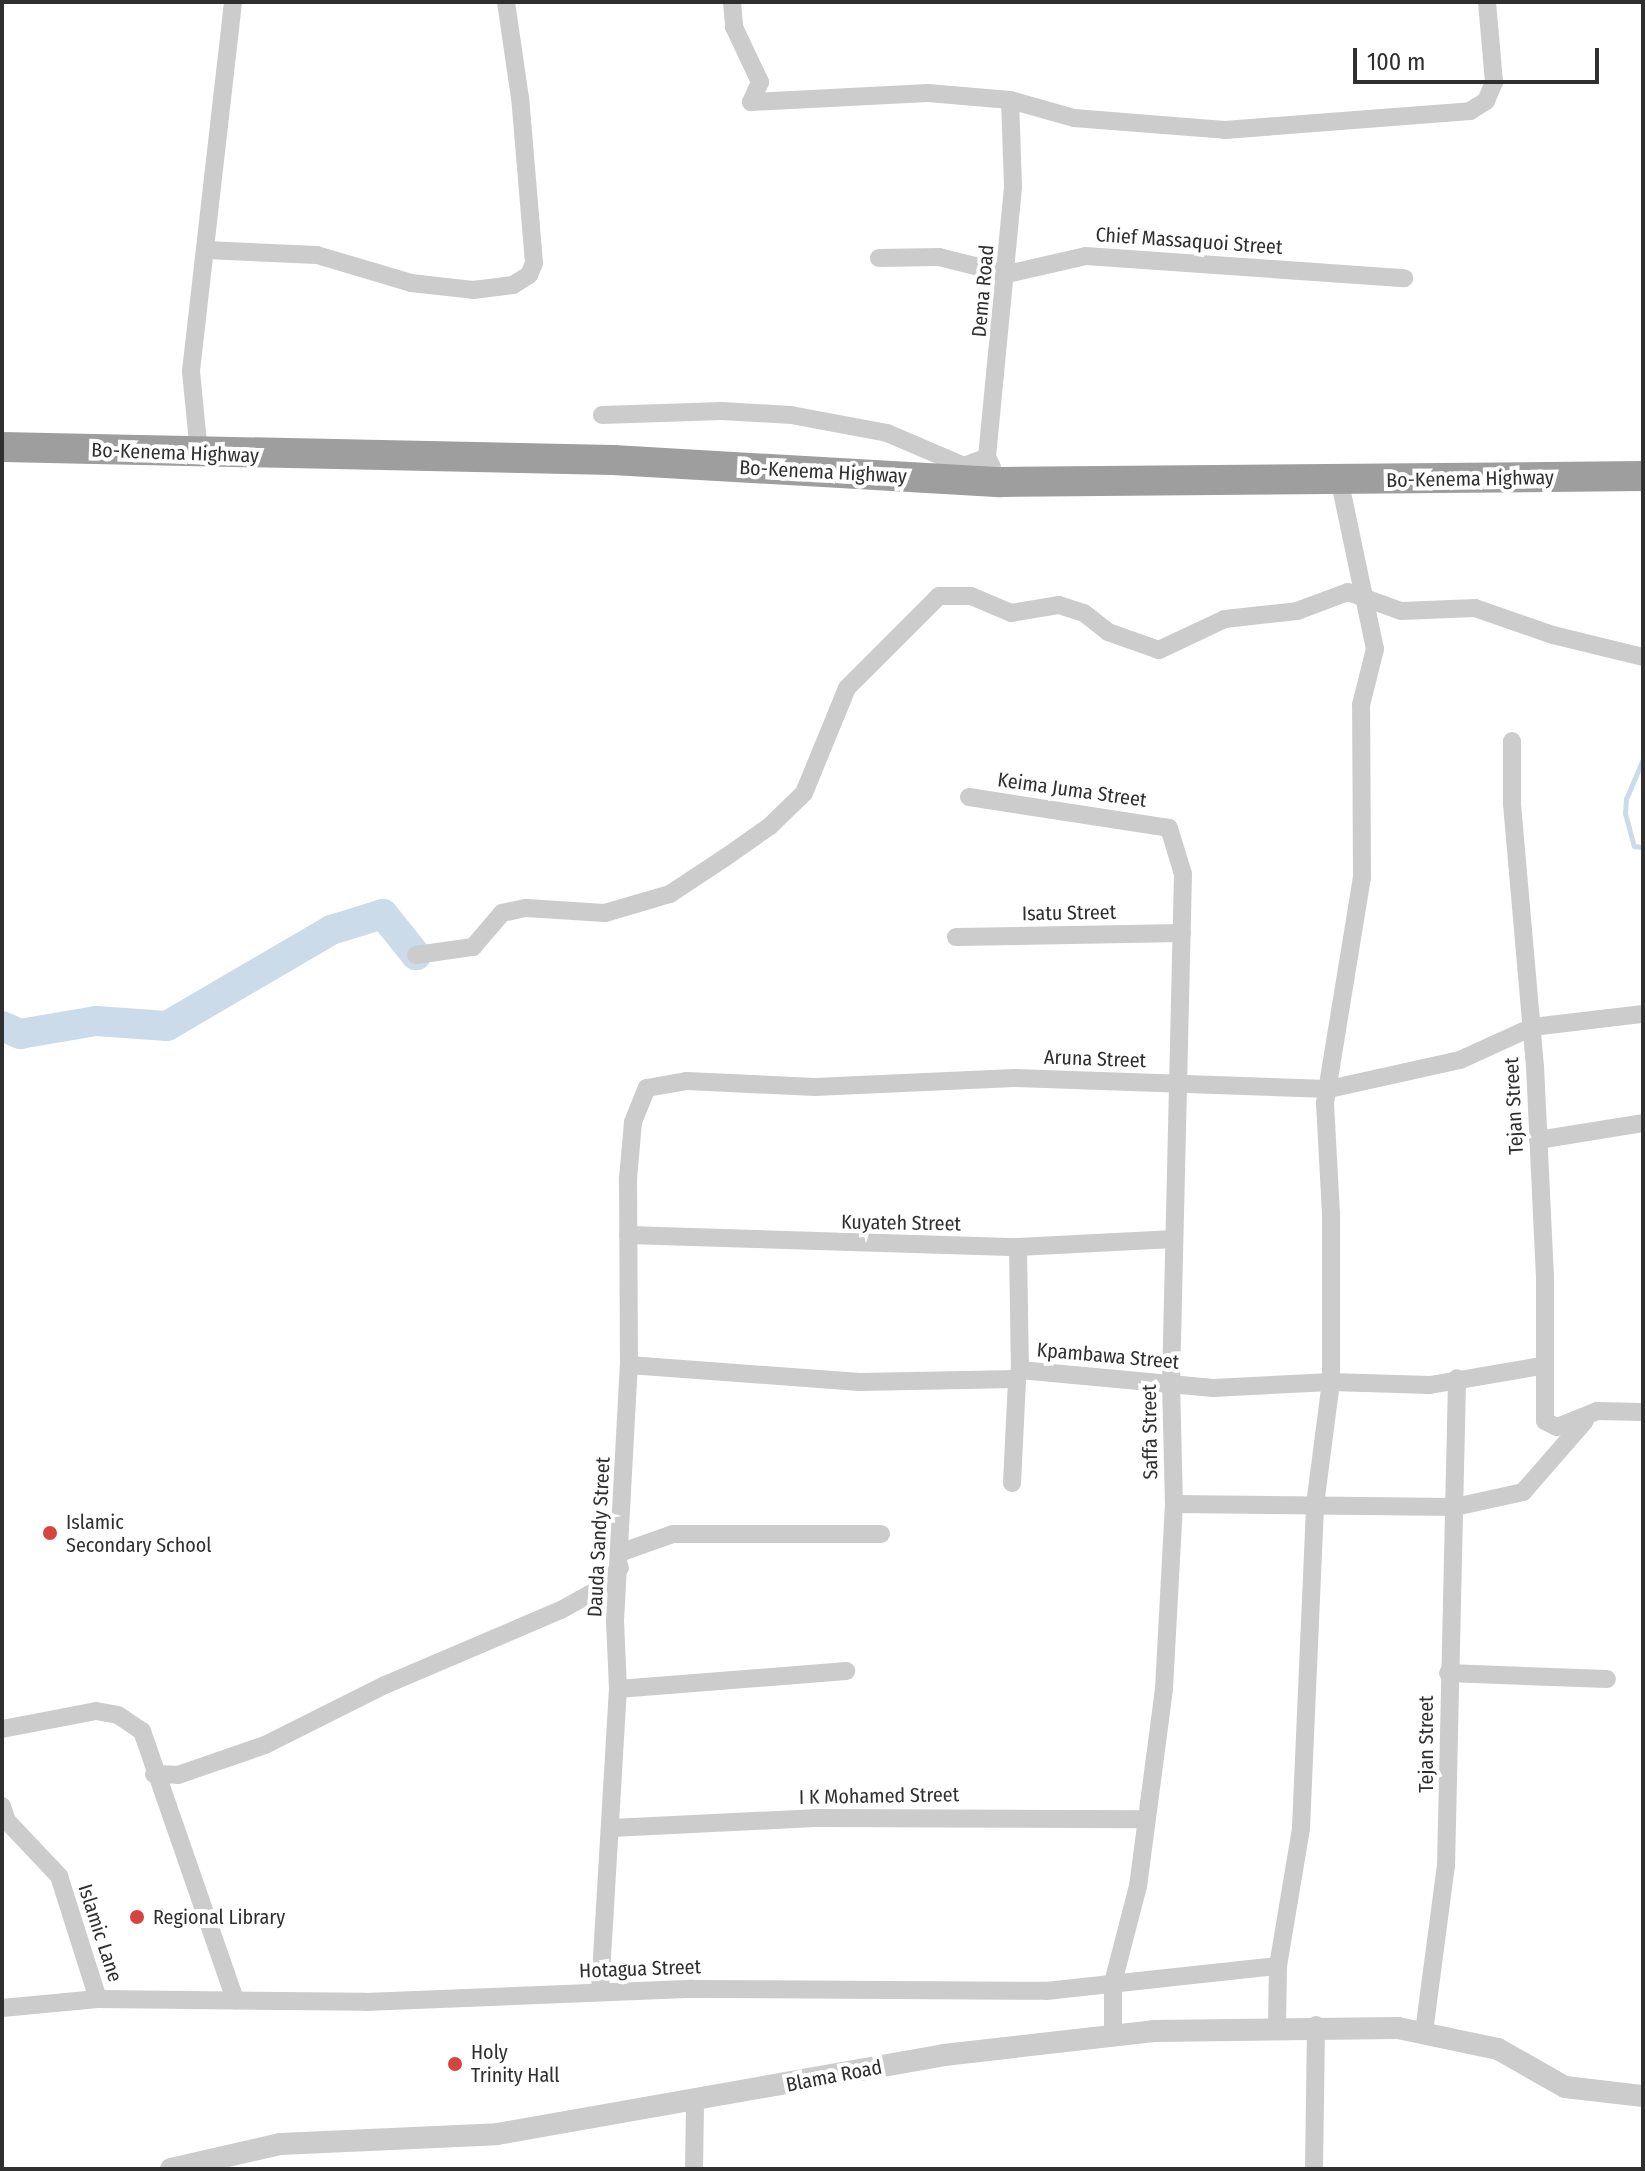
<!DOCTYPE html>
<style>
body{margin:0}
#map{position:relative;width:1645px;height:2171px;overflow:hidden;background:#fff;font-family:"Fira Sans Condensed",sans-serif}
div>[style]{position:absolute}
.stream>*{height:5px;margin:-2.5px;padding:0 2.5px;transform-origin:2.5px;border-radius:2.5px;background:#ccdbe9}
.river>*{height:30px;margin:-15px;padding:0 15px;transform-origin:15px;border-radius:15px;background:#ccdbe9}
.minor>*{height:18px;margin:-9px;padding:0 9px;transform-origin:9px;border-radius:9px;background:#ccc}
.tertiary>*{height:22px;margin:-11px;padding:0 11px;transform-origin:11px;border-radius:11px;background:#ccc}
.trunk>*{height:30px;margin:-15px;padding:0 15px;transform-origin:15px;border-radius:15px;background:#9e9e9e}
.dots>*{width:22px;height:22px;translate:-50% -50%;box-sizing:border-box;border:4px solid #fff;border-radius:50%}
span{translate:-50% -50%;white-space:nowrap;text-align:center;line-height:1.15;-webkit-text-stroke:8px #fff;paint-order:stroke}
.street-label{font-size:20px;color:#2f2f2f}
.poi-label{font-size:20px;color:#2f2f2f}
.left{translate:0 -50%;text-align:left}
.frame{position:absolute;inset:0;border:4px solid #2f2f2f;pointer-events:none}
.scale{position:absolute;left:1353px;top:48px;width:246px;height:36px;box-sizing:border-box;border:4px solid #2f2f2f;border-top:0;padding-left:10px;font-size:24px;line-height:28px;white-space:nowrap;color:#2f2f2f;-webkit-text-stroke:6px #fff;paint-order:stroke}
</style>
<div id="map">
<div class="stream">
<div style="left:1643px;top:759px;width:43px;rotate:113deg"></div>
<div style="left:1626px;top:799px;width:14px;rotate:94deg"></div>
<div style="left:1625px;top:813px;width:34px;rotate:75deg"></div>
<div style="left:1634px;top:846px;width:9px;rotate:6deg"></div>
</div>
<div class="river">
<div style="left:2px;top:1026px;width:20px;rotate:24deg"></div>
<div style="left:20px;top:1034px;width:77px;rotate:-9.7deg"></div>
<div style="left:96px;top:1021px;width:71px;rotate:4deg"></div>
<div style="left:167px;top:1026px;width:190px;rotate:-30.3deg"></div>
<div style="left:331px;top:930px;width:54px;rotate:-17.1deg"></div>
<div style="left:383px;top:914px;width:53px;rotate:51.2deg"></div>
</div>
<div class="minor">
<div style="left:732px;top:2px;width:25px;rotate:85deg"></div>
<div style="left:734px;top:27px;width:61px;rotate:64.7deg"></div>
<div style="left:760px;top:82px;width:22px;rotate:114deg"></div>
<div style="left:751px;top:102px;width:177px;rotate:-2.9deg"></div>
<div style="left:928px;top:93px;width:82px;rotate:4.9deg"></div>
<div style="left:1010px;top:100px;width:66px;rotate:15.7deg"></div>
<div style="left:1074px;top:118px;width:151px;rotate:4.5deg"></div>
<div style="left:1225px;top:130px;width:246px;rotate:-4.4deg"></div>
<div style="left:1470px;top:111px;width:19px;rotate:-32deg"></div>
<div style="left:1486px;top:101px;width:21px;rotate:-67deg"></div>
<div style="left:1494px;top:82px;width:80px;rotate:-95deg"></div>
<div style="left:206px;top:250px;width:111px;rotate:2.6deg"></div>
<div style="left:317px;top:255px;width:98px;rotate:16.6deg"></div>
<div style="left:411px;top:283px;width:62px;rotate:6.4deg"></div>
<div style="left:473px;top:290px;width:40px;rotate:-7.1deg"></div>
<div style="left:513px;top:285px;width:19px;rotate:-32deg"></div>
<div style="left:529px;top:275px;width:13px;rotate:-67deg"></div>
<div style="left:534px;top:263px;width:166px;rotate:-94.8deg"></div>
<div style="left:520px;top:98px;width:97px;rotate:-98.3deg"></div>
<div style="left:879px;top:258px;width:60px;rotate:-1deg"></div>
<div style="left:939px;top:257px;width:70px;rotate:14deg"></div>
<div style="left:1007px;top:274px;width:81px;rotate:-12.8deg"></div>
<div style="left:1086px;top:256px;width:319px;rotate:4deg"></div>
<div style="left:602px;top:415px;width:120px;rotate:-1.9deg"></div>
<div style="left:722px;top:411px;width:69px;rotate:3.3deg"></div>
<div style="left:791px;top:415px;width:98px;rotate:10.6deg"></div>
<div style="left:887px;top:433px;width:84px;rotate:23.2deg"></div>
<div style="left:964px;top:466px;width:25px;rotate:-21deg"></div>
<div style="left:199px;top:453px;width:82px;rotate:-95.6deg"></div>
<div style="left:191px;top:371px;width:371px;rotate:-83.5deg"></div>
<div style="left:992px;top:467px;width:11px;rotate:-117deg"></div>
<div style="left:987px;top:457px;width:272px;rotate:-84.5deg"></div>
<div style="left:1013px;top:186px;width:86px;rotate:-92deg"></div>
<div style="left:1512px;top:741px;width:63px;rotate:90deg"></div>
<div style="left:1512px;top:804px;width:263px;rotate:85deg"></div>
<div style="left:1535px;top:1066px;width:209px;rotate:87.3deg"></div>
<div style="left:1545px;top:1275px;width:146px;rotate:90deg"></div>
<div style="left:1545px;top:1421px;width:13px;rotate:27deg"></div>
<div style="left:1557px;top:1427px;width:43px;rotate:-21.8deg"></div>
<div style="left:1597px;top:1411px;width:46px;rotate:1.2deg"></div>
<div style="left:969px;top:797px;width:202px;rotate:8.8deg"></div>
<div style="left:1169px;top:828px;width:48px;rotate:73.1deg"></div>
<div style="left:1183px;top:874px;width:508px;rotate:91.35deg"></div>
<div style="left:1171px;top:1382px;width:122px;rotate:88.6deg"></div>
<div style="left:1174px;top:1504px;width:185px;rotate:93.1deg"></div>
<div style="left:1164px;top:1689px;width:199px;rotate:97.5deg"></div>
<div style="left:1138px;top:1886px;width:100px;rotate:104.5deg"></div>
<div style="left:1113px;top:1983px;width:50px;rotate:90deg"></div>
<div style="left:956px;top:937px;width:226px;rotate:-1deg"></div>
<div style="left:416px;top:955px;width:58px;rotate:-8deg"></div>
<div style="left:473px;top:947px;width:45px;rotate:-49.5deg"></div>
<div style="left:502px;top:913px;width:25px;rotate:-12deg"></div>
<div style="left:526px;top:908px;width:79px;rotate:3.6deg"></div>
<div style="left:605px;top:913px;width:68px;rotate:-16.3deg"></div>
<div style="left:670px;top:894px;width:67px;rotate:-33.5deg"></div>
<div style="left:726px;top:857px;width:54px;rotate:-35.2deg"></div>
<div style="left:770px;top:826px;width:47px;rotate:-44.1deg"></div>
<div style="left:804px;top:793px;width:113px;rotate:-67.7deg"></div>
<div style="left:847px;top:688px;width:130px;rotate:-45deg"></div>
<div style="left:939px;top:596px;width:32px"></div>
<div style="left:971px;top:596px;width:43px;rotate:23deg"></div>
<div style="left:1011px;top:613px;width:49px;rotate:-9.5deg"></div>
<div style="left:1059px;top:605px;width:26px;rotate:18deg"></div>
<div style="left:1084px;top:613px;width:31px;rotate:38deg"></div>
<div style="left:1108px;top:632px;width:54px;rotate:19.4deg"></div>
<div style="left:1159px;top:650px;width:73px;rotate:-25.2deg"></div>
<div style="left:1225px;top:619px;width:72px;rotate:-6.3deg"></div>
<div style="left:1297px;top:611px;width:54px;rotate:-20.4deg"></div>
<div style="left:1348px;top:592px;width:56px;rotate:19.7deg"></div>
<div style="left:1401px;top:611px;width:74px;rotate:-2.3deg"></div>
<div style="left:1475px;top:608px;width:83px;rotate:19.1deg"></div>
<div style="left:1553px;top:635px;width:93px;rotate:13.7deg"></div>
<div style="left:1538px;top:1140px;width:106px;rotate:-9.2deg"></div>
<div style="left:628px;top:1235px;width:390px;rotate:1.8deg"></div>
<div style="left:1018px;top:1247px;width:156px;rotate:-2.9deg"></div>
<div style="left:1018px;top:1247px;width:123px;rotate:89.1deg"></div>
<div style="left:629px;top:1365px;width:231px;rotate:4.2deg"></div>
<div style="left:859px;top:1382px;width:158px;rotate:-1.1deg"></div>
<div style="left:1017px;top:1379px;width:9px;rotate:-72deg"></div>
<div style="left:1020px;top:1370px;width:194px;rotate:5.3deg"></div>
<div style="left:1213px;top:1388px;width:118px;rotate:-2.9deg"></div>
<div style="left:1331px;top:1382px;width:99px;rotate:1.7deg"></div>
<div style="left:1430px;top:1385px;width:113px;rotate:-9.7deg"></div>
<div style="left:1012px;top:1483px;width:104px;rotate:-87.2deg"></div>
<div style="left:1174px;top:1504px;width:281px;rotate:0.6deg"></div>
<div style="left:1455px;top:1507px;width:70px;rotate:-12.4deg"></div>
<div style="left:1523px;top:1492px;width:94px;rotate:-48.9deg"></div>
<div style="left:622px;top:1552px;width:54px;rotate:-19.4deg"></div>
<div style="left:673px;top:1534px;width:208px"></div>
<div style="left:1448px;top:1673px;width:159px;rotate:2.2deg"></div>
<div style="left:618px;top:1689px;width:229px;rotate:-4.5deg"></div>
<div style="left:2px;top:1729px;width:96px;rotate:-10.8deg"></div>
<div style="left:96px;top:1711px;width:22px;rotate:10deg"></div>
<div style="left:118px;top:1715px;width:29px;rotate:34deg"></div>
<div style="left:142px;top:1731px;width:285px;rotate:70.9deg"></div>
<div style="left:154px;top:1774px;width:24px;rotate:2deg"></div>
<div style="left:178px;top:1775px;width:92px;rotate:-19deg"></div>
<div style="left:265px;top:1745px;width:134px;rotate:-26.6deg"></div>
<div style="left:385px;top:1685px;width:191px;rotate:-23.1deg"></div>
<div style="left:561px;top:1610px;width:41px;rotate:-29.1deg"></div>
<div style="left:597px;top:1590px;width:32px;rotate:-44deg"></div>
<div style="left:2px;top:1806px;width:16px;rotate:72deg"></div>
<div style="left:7px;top:1821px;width:76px;rotate:46.6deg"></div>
<div style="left:59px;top:1876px;width:129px;rotate:72.4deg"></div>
<div style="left:612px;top:1828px;width:202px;rotate:-2.8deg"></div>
<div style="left:814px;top:1818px;width:332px;rotate:0.2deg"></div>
<div style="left:600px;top:1991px;width:303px;rotate:-86.6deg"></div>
<div style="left:618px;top:1689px;width:68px;rotate:-92.5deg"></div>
<div style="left:615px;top:1621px;width:256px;rotate:-86.9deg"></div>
<div style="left:629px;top:1365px;width:186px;rotate:-90.3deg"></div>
<div style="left:628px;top:1179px;width:57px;rotate:-85deg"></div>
<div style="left:633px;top:1122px;width:37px;rotate:-68deg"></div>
<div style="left:647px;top:1088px;width:41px;rotate:-9.9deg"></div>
<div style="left:687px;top:1081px;width:128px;rotate:2.7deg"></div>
<div style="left:815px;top:1087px;width:199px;rotate:-2.6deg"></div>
<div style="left:1014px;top:1078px;width:315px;rotate:2deg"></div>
<div style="left:1329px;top:1089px;width:134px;rotate:-12.5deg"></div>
<div style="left:1460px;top:1060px;width:79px;rotate:-24.6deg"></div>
<div style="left:1532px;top:1027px;width:112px;rotate:-6.7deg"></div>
<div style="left:2px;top:2008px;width:96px;rotate:-5.4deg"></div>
<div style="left:98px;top:1999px;width:267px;rotate:0.6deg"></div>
<div style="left:365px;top:2002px;width:328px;rotate:-2.3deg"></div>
<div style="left:693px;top:1989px;width:353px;rotate:0.3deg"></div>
<div style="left:1046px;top:1991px;width:233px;rotate:-6.2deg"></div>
<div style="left:1277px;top:2027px;width:61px;rotate:-89.1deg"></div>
<div style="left:1278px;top:1966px;width:140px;rotate:-80.5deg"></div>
<div style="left:1301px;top:1828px;width:323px;rotate:-87.5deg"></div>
<div style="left:1315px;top:1505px;width:124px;rotate:-82.6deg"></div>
<div style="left:1331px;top:1382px;width:168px;rotate:-90deg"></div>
<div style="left:1331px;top:1214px;width:111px;rotate:-93.1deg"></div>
<div style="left:1325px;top:1103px;width:228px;rotate:-80.7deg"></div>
<div style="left:1362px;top:878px;width:173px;rotate:-90.3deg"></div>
<div style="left:1361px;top:705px;width:58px;rotate:-76deg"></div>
<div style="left:1375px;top:649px;width:170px;rotate:-101.9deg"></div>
<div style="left:1424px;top:2032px;width:167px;rotate:-82.5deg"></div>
<div style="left:1446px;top:1866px;width:488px;rotate:-88.7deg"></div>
<div style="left:694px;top:2169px;width:67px;rotate:-89.1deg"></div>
<div style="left:1314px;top:2169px;width:144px;rotate:-89.2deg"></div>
</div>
<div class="tertiary">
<div style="left:171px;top:2169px;width:112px;rotate:-12.9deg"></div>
<div style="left:280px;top:2144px;width:217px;rotate:-2.6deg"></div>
<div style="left:497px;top:2134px;width:454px;rotate:-10deg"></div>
<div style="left:944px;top:2055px;width:211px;rotate:-6.5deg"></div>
<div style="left:1154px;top:2031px;width:244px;rotate:-0.7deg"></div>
<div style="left:1398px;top:2028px;width:102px;rotate:11.9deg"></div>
<div style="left:1498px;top:2049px;width:77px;rotate:29.6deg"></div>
<div style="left:1565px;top:2087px;width:79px;rotate:6.6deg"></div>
</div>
<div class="trunk">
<div style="left:2px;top:447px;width:611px;rotate:1.22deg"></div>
<div style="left:613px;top:460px;width:388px;rotate:3.3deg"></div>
<div style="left:1000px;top:482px;width:643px;rotate:-0.53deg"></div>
</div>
<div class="dots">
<div style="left:50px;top:1533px;background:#d64441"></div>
<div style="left:137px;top:1917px;background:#d64441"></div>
<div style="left:455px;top:2064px;background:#d64441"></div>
</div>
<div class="street-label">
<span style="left:1189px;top:241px;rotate:4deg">Chief Massaquoi Street</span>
<span style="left:983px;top:291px;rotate:-85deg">Dema Road</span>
<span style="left:175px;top:453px;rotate:2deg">Bo-Kenema Highway</span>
<span style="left:823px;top:472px;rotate:3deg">Bo-Kenema Highway</span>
<span style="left:1470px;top:479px;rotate:-1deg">Bo-Kenema Highway</span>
<span style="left:1072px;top:790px;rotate:8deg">Keima Juma Street</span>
<span style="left:1069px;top:913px;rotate:-1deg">Isatu Street</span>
<span style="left:1095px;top:1059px;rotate:2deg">Aruna Street</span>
<span style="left:1514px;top:1106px;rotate:-93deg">Tejan Street</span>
<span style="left:901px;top:1223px;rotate:1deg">Kuyateh Street</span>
<span style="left:1108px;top:1356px;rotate:5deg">Kpambawa Street</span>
<span style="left:1150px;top:1432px;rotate:-91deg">Saffa Street</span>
<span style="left:599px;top:1537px;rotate:-87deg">Dauda Sandy Street</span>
<span style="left:1426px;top:1744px;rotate:-90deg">Tejan Street</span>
<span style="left:879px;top:1796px;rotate:-1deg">I K Mohamed Street</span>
<span style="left:100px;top:1933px;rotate:72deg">Islamic Lane</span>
<span style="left:640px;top:1969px;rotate:-2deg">Hotagua Street</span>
<span style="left:834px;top:2076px;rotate:-11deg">Blama Road</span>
</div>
<div class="poi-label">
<span class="left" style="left:66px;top:1534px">Islamic<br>Secondary School</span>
<span class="left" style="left:153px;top:1917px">Regional Library</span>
<span class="left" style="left:471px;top:2064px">Holy<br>Trinity Hall</span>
</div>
<div class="frame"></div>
<div class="scale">100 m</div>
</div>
